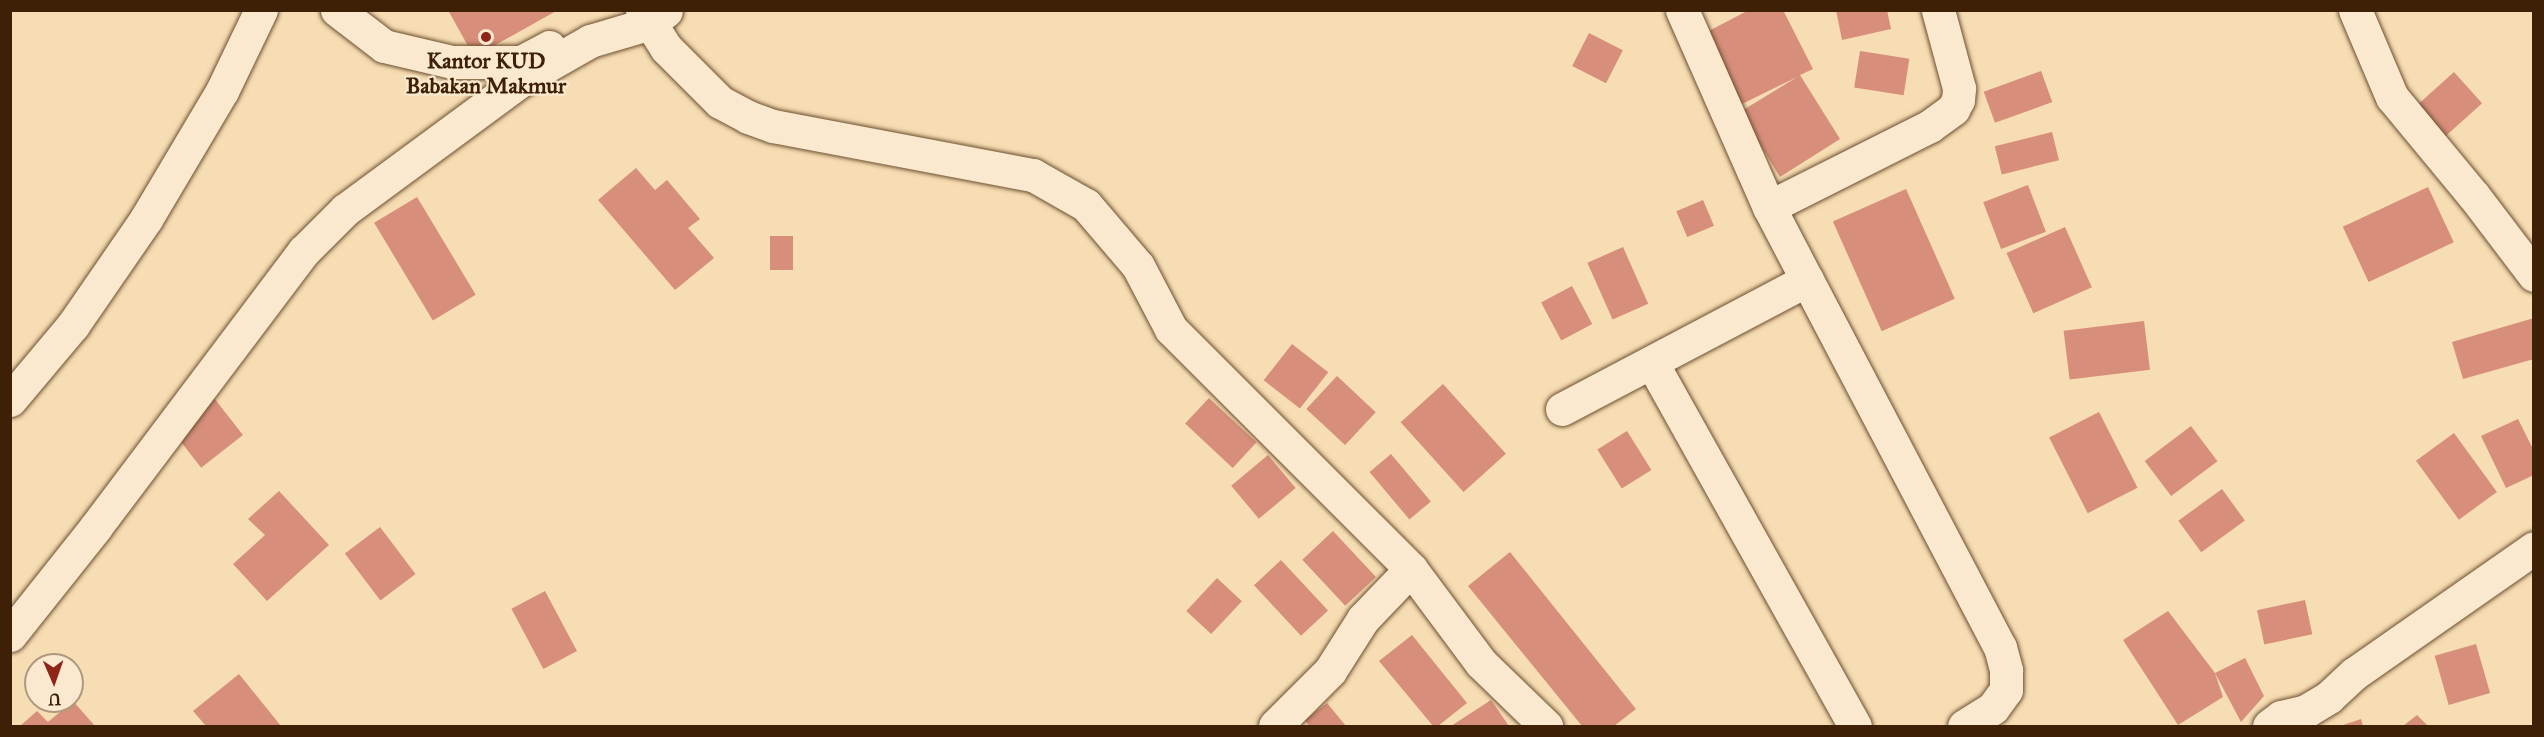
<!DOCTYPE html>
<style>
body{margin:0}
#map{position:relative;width:2544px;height:737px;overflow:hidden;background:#f7ddb3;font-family:"IM FELL Great Primer",serif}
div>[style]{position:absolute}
.building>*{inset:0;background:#d78e7b;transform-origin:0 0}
.roads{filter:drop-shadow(0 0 2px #6c4f30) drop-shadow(0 0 2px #6c4f30)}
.minor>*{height:33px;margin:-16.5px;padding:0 16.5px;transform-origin:16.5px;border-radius:16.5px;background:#fae9ce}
.dots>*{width:16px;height:16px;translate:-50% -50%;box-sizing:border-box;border:3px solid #fae9ce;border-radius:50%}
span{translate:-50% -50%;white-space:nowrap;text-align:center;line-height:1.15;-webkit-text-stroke:4.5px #fae9ce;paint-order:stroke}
.poi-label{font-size:22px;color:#3d2005;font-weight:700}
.frame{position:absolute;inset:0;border:12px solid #3d2005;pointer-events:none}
.north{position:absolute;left:24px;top:653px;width:60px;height:60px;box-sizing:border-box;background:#fae9ce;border:2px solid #ae997e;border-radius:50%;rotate:178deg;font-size:16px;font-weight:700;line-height:24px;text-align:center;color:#3d2005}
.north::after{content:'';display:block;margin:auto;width:21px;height:27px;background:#8f2418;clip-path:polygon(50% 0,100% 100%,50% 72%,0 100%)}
</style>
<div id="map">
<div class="building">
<div style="clip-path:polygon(448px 10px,558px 10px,474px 57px)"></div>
<div style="clip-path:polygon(1749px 10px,1783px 10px,1813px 69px,1800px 75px,1840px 139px,1780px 177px,1740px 112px,1797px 77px,1740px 105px,1703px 34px)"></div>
<div style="clip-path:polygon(1836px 10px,1887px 10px,1891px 29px,1842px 40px)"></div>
<div style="left:1589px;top:33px;width:38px;height:37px;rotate:27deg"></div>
<div style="left:1860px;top:51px;width:50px;height:37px;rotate:9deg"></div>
<div style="left:2041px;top:71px;width:33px;height:61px;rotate:70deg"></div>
<div style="left:2454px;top:72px;width:42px;height:49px;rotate:48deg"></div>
<div style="left:2052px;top:132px;width:29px;height:59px;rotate:76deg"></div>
<div style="clip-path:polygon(636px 168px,655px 190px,667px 180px,700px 219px,688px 228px,714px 258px,675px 290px,598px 200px)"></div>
<div style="left:2028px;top:185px;width:50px;height:48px;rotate:69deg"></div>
<div style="left:2428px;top:187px;width:61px;height:94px;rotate:65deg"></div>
<div style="left:1906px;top:189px;width:120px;height:80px;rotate:66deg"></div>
<div style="left:417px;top:197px;width:114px;height:50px;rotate:59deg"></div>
<div style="left:1703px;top:200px;width:28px;height:29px;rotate:67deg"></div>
<div style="left:2065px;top:227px;width:66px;height:64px;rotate:66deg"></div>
<div style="left:770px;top:236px;width:23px;height:34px"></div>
<div style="left:1623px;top:247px;width:62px;height:39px;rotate:66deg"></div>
<div style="left:1572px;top:286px;width:43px;height:35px;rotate:62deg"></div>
<div style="clip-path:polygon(2534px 318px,2534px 359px,2463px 379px,2452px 342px)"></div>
<div style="left:2144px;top:321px;width:49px;height:81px;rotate:83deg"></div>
<div style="left:1292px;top:344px;width:46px;height:46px;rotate:38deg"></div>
<div style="left:1337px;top:376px;width:53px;height:45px;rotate:43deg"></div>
<div style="left:1443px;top:384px;width:94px;height:57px;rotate:48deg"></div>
<div style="left:214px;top:398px;width:47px;height:53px;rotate:52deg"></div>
<div style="left:1209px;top:398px;width:65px;height:35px;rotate:43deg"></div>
<div style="left:2099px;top:412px;width:85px;height:56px;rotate:63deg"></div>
<div style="clip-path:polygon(2518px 419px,2534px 451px,2534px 475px,2506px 488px,2481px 436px)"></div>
<div style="left:2191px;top:426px;width:44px;height:58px;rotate:53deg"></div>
<div style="left:1627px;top:431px;width:46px;height:35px;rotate:58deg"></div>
<div style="left:2454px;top:433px;width:73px;height:47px;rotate:54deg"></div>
<div style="left:1391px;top:454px;width:62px;height:28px;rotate:50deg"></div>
<div style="left:1268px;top:455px;width:43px;height:48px;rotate:50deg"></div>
<div style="left:2222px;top:489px;width:39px;height:54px;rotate:54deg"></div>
<div style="clip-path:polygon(279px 491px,329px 545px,267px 601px,233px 564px,265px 535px,248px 519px)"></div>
<div style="left:380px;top:527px;width:59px;height:44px;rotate:53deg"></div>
<div style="left:1333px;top:531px;width:63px;height:42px;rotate:47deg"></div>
<div style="clip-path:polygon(1510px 552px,1636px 709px,1614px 726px,1582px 726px,1468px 586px)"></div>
<div style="left:1281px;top:560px;width:69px;height:37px;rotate:47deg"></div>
<div style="left:1217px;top:578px;width:34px;height:45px;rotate:43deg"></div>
<div style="left:545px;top:591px;width:68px;height:38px;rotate:62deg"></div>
<div style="left:2305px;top:600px;width:35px;height:49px;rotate:78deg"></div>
<div style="clip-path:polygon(2168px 611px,2215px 673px,2245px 658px,2264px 696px,2241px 722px,2215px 673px,2223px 697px,2178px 725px,2123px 640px)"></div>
<div style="clip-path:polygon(1412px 635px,1467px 703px,1438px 726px,1433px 726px,1379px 661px)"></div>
<div style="left:2476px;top:644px;width:51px;height:43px;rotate:74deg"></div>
<div style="clip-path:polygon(239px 674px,281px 726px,206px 726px,193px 711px)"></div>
<div style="clip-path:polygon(1491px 700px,1509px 726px,1451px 726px)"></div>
<div style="clip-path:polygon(73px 701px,95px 726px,20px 726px,37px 711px,48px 722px)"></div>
<div style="clip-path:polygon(1327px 703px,1346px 726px,1309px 726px,1305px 720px)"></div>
<div style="clip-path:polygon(2417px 715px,2428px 726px,2403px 726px)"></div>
<div style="clip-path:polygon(2361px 719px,2363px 726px,2340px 726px)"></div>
</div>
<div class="roads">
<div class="minor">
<div style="left:337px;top:10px;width:59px;rotate:37.5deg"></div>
<div style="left:384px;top:46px;width:70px;rotate:13.2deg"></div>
<div style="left:452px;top:62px;width:69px"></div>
<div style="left:521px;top:62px;width:32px;rotate:-28deg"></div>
<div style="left:642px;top:10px;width:45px;rotate:57.7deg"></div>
<div style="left:666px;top:48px;width:76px;rotate:45deg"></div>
<div style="left:720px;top:102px;width:32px;rotate:28deg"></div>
<div style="left:748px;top:117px;width:27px;rotate:20deg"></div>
<div style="left:773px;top:126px;width:265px;rotate:10.7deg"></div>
<div style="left:1033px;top:175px;width:61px;rotate:29.5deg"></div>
<div style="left:1086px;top:205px;width:80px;rotate:49.6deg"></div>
<div style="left:1138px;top:266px;width:71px;rotate:62.4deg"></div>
<div style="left:1171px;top:329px;width:339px;rotate:45deg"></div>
<div style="left:1682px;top:10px;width:215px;rotate:66.2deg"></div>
<div style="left:2355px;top:10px;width:95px;rotate:67deg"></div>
<div style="left:2392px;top:97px;width:129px;rotate:50.4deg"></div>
<div style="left:2474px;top:196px;width:99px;rotate:52.8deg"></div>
<div style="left:1807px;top:280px;width:415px;rotate:62.3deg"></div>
<div style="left:2000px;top:647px;width:24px;rotate:75deg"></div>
<div style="left:2006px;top:670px;width:20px;rotate:90deg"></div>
<div style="left:2006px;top:690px;width:22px;rotate:126deg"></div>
<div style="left:1993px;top:708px;width:34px;rotate:148deg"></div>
<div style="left:1652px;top:363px;width:416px;rotate:60.8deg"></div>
<div style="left:10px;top:400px;width:98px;rotate:-50deg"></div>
<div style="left:73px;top:325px;width:129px;rotate:-55.4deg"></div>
<div style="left:146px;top:219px;width:149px;rotate:-59.3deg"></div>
<div style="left:222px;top:91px;width:90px;rotate:-64.3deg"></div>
<div style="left:1562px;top:409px;width:277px;rotate:-27.8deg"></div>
<div style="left:1807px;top:280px;width:82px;rotate:-117.5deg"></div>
<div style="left:1769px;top:207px;width:180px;rotate:-26.7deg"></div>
<div style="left:1930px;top:126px;width:29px;rotate:-36deg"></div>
<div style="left:1953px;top:109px;width:10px;rotate:-61deg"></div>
<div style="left:1958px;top:100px;width:12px;rotate:-85deg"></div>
<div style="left:1959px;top:88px;width:81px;rotate:-105.1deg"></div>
<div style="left:10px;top:635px;width:137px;rotate:-51.5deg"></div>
<div style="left:95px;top:528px;width:347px;rotate:-53deg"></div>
<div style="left:304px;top:251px;width:58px;rotate:-45deg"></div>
<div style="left:345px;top:210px;width:217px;rotate:-36.4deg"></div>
<div style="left:520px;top:81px;width:81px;rotate:-29.7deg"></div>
<div style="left:590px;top:41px;width:64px;rotate:-16.4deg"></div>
<div style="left:651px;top:23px;width:19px;rotate:-39deg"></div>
<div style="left:1275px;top:726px;width:78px;rotate:-45deg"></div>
<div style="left:1330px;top:671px;width:62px;rotate:-57.6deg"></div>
<div style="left:1363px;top:619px;width:69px;rotate:-46.2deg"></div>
<div style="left:1411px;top:569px;width:117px;rotate:53.3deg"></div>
<div style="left:1481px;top:663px;width:91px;rotate:44.1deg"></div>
<div style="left:2269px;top:726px;width:15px;rotate:-37deg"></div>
<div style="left:2281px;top:717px;width:26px;rotate:-13deg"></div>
<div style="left:2306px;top:711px;width:27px;rotate:-31deg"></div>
<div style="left:2329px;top:697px;width:35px;rotate:-43deg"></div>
<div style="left:2355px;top:673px;width:218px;rotate:-34.9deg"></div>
</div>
</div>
<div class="dots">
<div style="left:486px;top:37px;background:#8f2418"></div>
</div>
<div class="poi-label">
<span style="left:486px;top:73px">Kantor KUD<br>Babakan Makmur</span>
</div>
<div class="frame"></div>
<div class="north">U</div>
</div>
